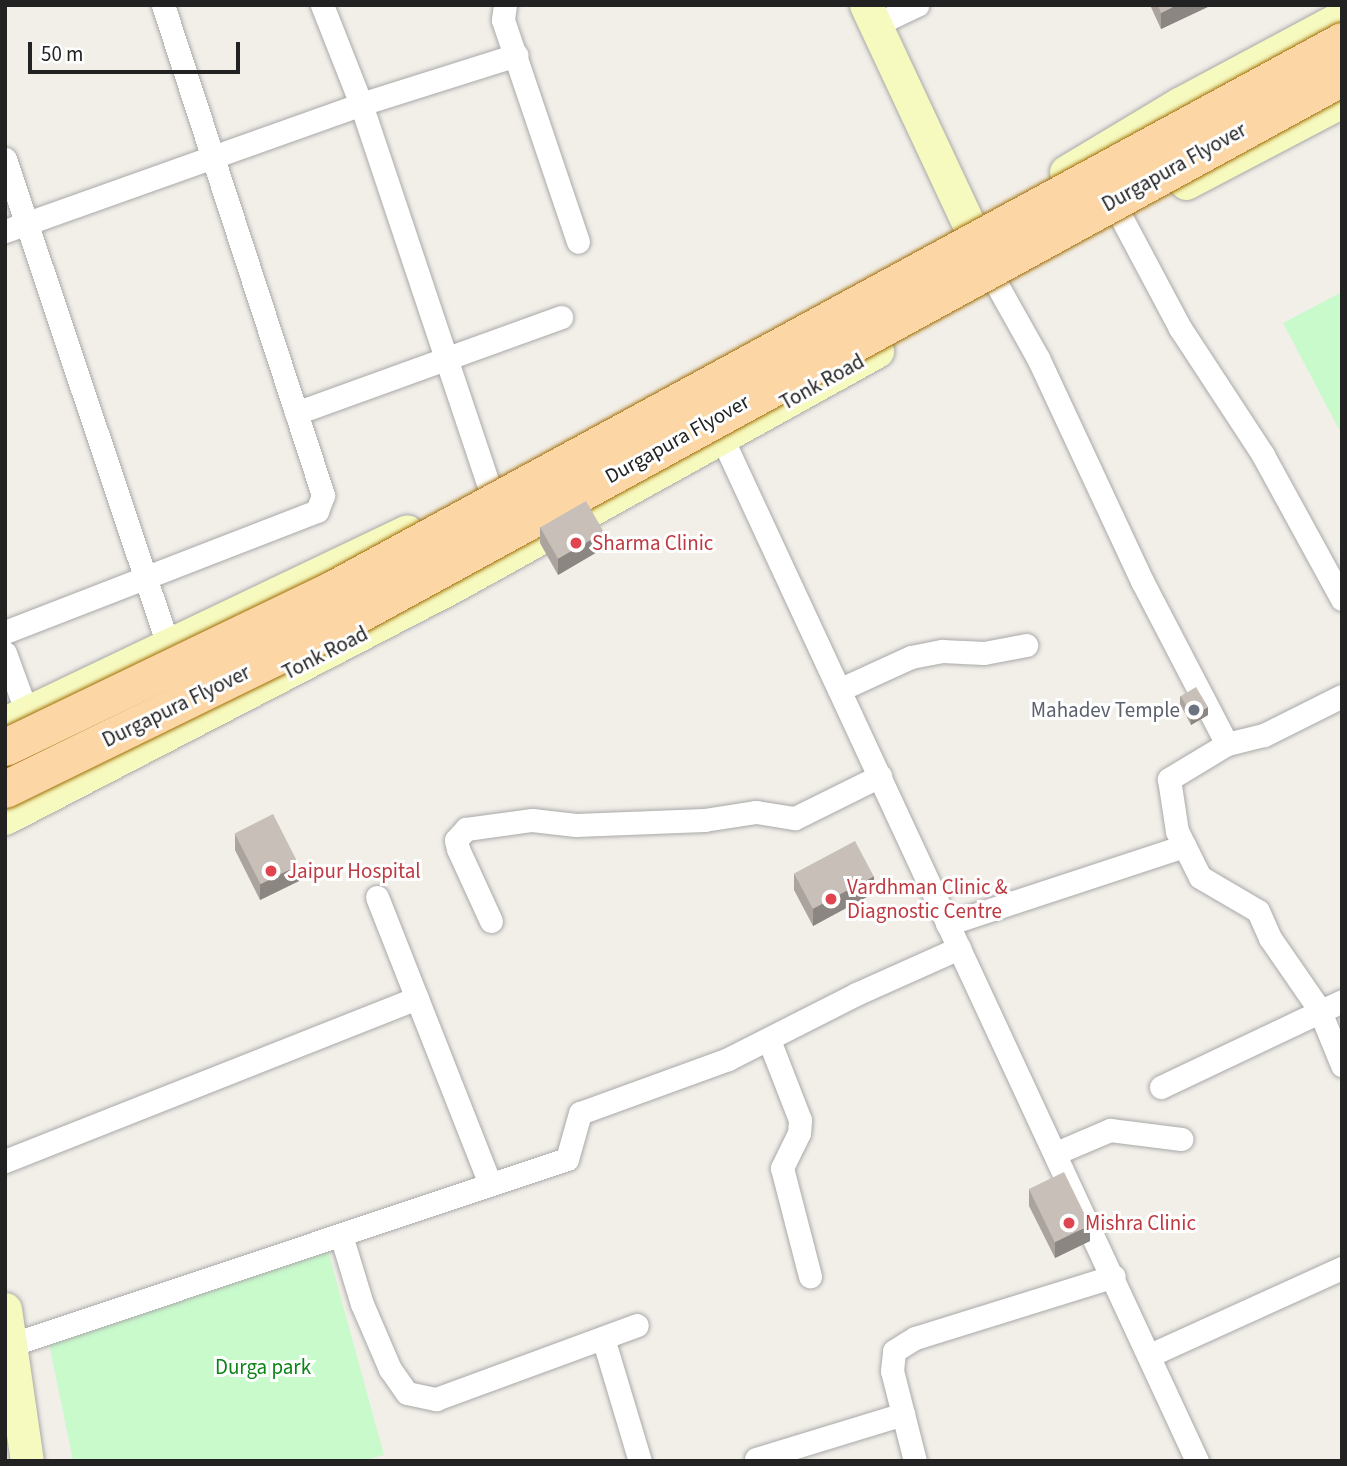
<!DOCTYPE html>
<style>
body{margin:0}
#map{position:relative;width:1347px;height:1466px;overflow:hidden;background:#f2efe9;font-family:"Source Sans 3",sans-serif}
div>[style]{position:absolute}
.park>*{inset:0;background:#c8facc}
.roads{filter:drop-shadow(0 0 2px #a9a9a9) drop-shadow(0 0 2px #a9a9a9)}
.street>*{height:23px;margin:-11.5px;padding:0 11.5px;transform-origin:11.5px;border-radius:11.5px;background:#fff}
.secondary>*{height:33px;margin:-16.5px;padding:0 16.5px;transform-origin:16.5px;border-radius:16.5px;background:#f7fabf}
.bridges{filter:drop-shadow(0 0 2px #a06b00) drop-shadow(0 0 2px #a06b00)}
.primary-bridge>*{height:37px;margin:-18.5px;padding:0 18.5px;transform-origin:18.5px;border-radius:18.5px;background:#fcd6a4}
.wall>*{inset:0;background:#aba49e}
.shaded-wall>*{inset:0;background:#8b8681}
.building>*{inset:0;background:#c7bfb8;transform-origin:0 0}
.dots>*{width:19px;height:19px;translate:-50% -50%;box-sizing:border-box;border:4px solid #fff;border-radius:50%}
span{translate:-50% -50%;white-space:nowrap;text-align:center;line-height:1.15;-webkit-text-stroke:6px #fff;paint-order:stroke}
.street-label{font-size:21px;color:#222}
.health-label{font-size:21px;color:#be3a42}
.left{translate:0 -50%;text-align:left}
.worship-label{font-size:21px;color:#5b616d}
.right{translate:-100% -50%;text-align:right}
.park-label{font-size:21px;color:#0c8416}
.frame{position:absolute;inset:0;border:7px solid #222;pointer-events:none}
.scale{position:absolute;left:28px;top:42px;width:212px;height:32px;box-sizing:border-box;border:4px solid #222;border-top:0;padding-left:9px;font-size:21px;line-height:24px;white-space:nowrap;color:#222;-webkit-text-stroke:5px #fff;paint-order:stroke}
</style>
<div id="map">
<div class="park">
<div style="clip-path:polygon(1342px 292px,1342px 435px,1283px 323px)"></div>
<div style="clip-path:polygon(327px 1247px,384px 1455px,362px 1461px,73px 1461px,49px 1343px)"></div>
</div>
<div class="roads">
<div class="street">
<div style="left:322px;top:5px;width:106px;rotate:68.5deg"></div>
<div style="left:361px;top:104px;width:406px;rotate:71.5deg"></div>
<div style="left:505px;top:5px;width:15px;rotate:98deg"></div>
<div style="left:503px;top:20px;width:234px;rotate:71.3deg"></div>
<div style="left:875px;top:25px;width:47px;rotate:-25.5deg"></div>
<div style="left:5px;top:159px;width:513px;rotate:71.46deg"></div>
<div style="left:1121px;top:217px;width:126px;rotate:62deg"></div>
<div style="left:1180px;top:328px;width:152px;rotate:56.8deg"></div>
<div style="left:1263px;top:455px;width:164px;rotate:61.3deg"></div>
<div style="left:5px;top:231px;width:378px;rotate:-19.6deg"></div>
<div style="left:361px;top:104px;width:163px;rotate:-17.5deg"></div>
<div style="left:997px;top:285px;width:84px;rotate:60.7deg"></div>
<div style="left:1038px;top:358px;width:246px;rotate:65deg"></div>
<div style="left:1142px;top:581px;width:184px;rotate:62.5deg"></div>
<div style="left:1227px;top:744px;width:68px;rotate:148.9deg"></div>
<div style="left:1169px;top:779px;width:53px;rotate:81.3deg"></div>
<div style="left:1177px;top:831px;width:51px;rotate:63.4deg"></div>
<div style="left:1200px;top:877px;width:67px;rotate:30.4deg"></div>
<div style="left:1258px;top:911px;width:30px;rotate:66deg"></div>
<div style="left:1270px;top:938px;width:86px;rotate:55.4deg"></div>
<div style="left:1319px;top:1009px;width:61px;rotate:67.7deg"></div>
<div style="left:296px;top:413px;width:282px;rotate:-19.9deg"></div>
<div style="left:722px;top:438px;width:1128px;rotate:65.09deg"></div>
<div style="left:5px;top:632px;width:335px;rotate:-21.2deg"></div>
<div style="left:317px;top:511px;width:17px;rotate:-69deg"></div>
<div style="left:323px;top:495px;width:515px;rotate:-108.08deg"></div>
<div style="left:5px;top:653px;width:64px;rotate:69.9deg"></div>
<div style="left:841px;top:689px;width:77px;rotate:-24.6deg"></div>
<div style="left:911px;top:657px;width:32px;rotate:-11deg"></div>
<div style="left:942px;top:651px;width:42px;rotate:2.7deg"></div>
<div style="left:984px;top:653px;width:43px;rotate:-10.8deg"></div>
<div style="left:1227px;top:744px;width:38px;rotate:-14deg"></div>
<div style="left:1264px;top:735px;width:87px;rotate:-26.6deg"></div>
<div style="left:377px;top:897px;width:306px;rotate:68.5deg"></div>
<div style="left:491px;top:921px;width:79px;rotate:-114.6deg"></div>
<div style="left:458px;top:849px;width:9px;rotate:-103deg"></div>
<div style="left:456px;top:840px;width:15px;rotate:-48deg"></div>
<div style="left:466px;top:829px;width:67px;rotate:-7.8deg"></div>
<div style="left:532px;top:820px;width:44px;rotate:6.5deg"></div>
<div style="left:576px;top:825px;width:128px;rotate:-2.2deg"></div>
<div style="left:704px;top:820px;width:53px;rotate:-8.7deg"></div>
<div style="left:756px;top:812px;width:39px;rotate:9deg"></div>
<div style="left:795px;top:818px;width:95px;rotate:-26.3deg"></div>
<div style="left:947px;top:924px;width:250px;rotate:-18.2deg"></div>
<div style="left:769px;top:1040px;width:86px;rotate:68.8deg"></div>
<div style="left:800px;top:1120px;width:13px;rotate:94deg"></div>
<div style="left:799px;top:1133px;width:39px;rotate:116deg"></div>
<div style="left:782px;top:1168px;width:112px;rotate:75.5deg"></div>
<div style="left:1161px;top:1087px;width:200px;rotate:-25.4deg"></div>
<div style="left:1056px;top:1153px;width:59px;rotate:-23.1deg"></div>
<div style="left:1110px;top:1130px;width:72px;rotate:7.2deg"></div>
<div style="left:5px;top:1161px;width:443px;rotate:-21.6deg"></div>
<div style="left:341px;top:1235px;width:72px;rotate:73.1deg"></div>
<div style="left:362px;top:1304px;width:71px;rotate:66.7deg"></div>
<div style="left:390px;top:1369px;width:29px;rotate:55deg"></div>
<div style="left:407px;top:1393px;width:30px;rotate:12deg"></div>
<div style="left:436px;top:1399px;width:214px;rotate:-20.2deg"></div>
<div style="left:603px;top:1338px;width:128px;rotate:73.3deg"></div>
<div style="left:10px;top:1345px;width:587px;rotate:-18.47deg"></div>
<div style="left:567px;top:1159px;width:48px;rotate:-74.2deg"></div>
<div style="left:580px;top:1113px;width:158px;rotate:-20deg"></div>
<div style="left:728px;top:1059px;width:144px;rotate:-26.9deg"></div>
<div style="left:856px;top:994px;width:113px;rotate:-24.1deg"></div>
<div style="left:1150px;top:1355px;width:211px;rotate:-24.4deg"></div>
<div style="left:756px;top:1459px;width:154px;rotate:-17deg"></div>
<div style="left:915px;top:1461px;width:93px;rotate:-104.3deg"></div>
<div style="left:892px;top:1371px;width:20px;rotate:-84deg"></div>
<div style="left:894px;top:1351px;width:25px;rotate:-32deg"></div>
<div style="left:915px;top:1338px;width:208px;rotate:-17.3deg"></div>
</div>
<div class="secondary">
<div style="left:866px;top:5px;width:285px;rotate:64.9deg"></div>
<div style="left:1066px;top:172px;width:132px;rotate:-31deg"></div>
<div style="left:1179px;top:104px;width:185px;rotate:-28.1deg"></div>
<div style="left:1186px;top:183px;width:176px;rotate:-27.7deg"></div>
<div style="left:5px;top:723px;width:445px;rotate:-25.5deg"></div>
<div style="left:5px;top:818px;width:505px;rotate:-27.38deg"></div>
<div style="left:453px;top:586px;width:485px;rotate:-29deg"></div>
<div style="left:5px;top:1309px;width:154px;rotate:81.8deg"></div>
</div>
</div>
<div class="bridges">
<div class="primary-bridge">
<div style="left:5px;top:747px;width:366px;rotate:-25.7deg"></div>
<div style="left:335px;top:588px;width:1146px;rotate:-28.51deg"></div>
<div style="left:5px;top:789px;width:348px;rotate:-26.1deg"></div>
<div style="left:318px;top:636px;width:1167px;rotate:-28.63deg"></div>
</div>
</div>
<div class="wall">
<div style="clip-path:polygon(1150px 5px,1212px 5px,1161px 29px)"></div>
<div style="clip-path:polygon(540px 527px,604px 548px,558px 575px,540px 543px)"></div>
<div style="clip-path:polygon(1180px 696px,1208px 715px,1191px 725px,1180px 704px)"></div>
<div style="clip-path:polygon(235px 834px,299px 881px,260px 900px,235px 850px)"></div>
<div style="clip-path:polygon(794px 874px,874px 893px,813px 926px,794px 890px)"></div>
<div style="clip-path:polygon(1029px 1189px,1090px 1241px,1055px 1258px,1029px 1206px)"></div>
</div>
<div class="shaded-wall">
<div style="clip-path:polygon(1177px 5px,1212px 5px,1161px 29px,1161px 13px)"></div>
<div style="clip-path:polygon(604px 532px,604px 548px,558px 575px,558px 558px)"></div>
<div style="clip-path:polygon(1208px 707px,1208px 715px,1191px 725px,1191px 716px)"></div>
<div style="clip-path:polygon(299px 865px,299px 881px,260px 900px,260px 884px)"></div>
<div style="clip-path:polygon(874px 876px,874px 893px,813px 926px,813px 909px)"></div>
<div style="clip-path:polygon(1090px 1225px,1090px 1241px,1055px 1258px,1055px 1242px)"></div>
</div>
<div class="building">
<div style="clip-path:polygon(1158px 5px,1177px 5px,1161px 13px)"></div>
<div style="left:586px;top:501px;width:36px;height:53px;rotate:60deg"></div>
<div style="left:1196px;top:687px;width:23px;height:18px;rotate:59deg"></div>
<div style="left:273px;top:814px;width:57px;height:43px;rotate:63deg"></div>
<div style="left:855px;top:841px;width:40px;height:69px;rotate:62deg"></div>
<div style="left:1064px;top:1172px;width:59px;height:39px;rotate:64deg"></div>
</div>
<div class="dots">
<div style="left:576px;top:543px;background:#e0444e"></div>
<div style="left:1194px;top:710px;background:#6b7280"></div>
<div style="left:271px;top:871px;background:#e0444e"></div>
<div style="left:831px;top:899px;background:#e0444e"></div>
<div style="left:1069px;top:1223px;background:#e0444e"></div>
</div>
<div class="street-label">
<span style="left:1174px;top:167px;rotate:-29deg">Durgapura Flyover</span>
<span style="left:822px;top:382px;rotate:-29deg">Tonk Road</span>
<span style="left:677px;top:439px;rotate:-29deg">Durgapura Flyover</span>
<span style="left:325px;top:653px;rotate:-27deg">Tonk Road</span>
<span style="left:176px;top:706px;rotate:-26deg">Durgapura Flyover</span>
</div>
<div class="health-label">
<span class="left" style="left:592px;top:543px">Sharma Clinic</span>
<span class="left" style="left:287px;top:871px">Jaipur Hospital</span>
<span class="left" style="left:847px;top:899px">Vardhman Clinic &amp;<br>Diagnostic Centre</span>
<span class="left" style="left:1085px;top:1223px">Mishra Clinic</span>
</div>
<div class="worship-label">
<span class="right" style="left:1180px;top:710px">Mahadev Temple</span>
</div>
<div class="park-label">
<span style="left:263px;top:1367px">Durga park</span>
</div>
<div class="frame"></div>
<div class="scale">50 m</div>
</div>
